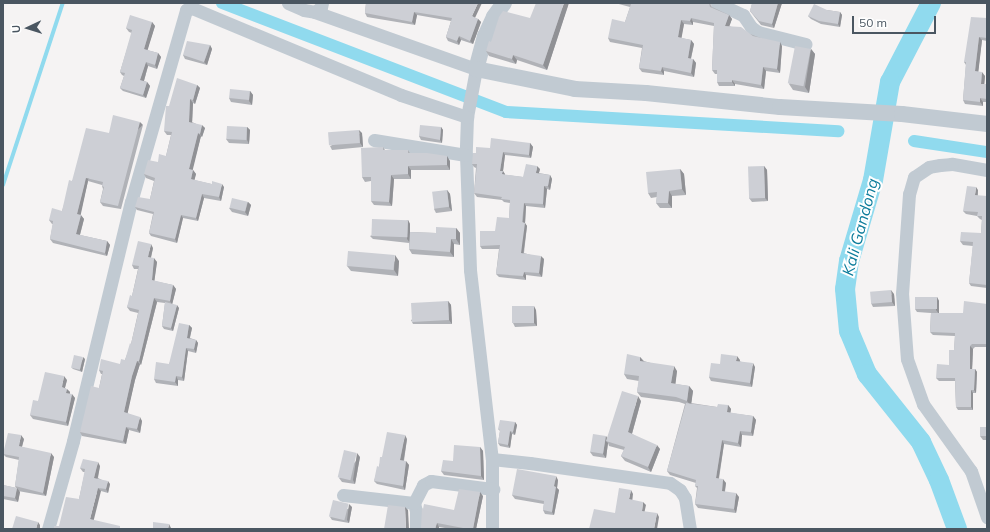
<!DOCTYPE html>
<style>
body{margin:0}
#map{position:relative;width:990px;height:532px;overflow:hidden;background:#f5f3f3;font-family:Mulish,sans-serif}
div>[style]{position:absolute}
.stream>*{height:3.5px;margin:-1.75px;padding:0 1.75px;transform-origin:1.75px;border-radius:1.75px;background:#90daee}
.canal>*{height:12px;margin:-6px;padding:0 6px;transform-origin:6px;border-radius:6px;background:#90daee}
.river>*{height:20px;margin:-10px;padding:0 10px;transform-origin:10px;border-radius:10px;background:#90daee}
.minor>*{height:13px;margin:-6.5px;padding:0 6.5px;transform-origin:6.5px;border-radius:6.5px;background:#c1cad2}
.tertiary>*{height:16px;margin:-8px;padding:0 8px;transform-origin:8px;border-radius:8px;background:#c1cad2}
.wall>*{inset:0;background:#b0b2b7}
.shaded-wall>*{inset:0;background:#909195;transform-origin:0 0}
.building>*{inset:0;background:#cdcfd5;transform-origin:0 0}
span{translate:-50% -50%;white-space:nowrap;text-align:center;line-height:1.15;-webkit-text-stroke:4px #fff;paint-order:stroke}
.water-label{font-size:16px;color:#0c7c9b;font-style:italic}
.frame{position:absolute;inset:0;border:4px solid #4a5661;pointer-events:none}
.north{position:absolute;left:8px;top:8px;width:40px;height:40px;-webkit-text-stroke:3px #fff;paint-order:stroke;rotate:266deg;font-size:11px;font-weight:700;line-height:16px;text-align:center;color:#4a5661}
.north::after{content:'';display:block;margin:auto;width:14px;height:18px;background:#4a5661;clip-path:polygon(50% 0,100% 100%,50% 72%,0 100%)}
.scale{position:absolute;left:852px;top:16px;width:84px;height:18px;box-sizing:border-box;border:2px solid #4a5661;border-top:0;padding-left:5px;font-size:12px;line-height:14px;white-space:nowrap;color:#4a5661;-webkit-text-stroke:3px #fff;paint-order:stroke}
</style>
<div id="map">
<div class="stream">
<div style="left:3px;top:185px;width:192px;rotate:-71.8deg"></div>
</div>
<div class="canal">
<div style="left:222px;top:3px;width:304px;rotate:21deg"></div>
<div style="left:506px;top:112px;width:333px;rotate:3.3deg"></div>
<div style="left:914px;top:141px;width:74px;rotate:8.6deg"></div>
</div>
<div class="river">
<div style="left:931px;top:3px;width:89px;rotate:117.4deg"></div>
<div style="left:890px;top:82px;width:99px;rotate:99.8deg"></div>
<div style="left:873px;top:180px;width:84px;rotate:106.5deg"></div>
<div style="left:849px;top:261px;width:28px;rotate:98deg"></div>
<div style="left:845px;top:289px;width:42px;rotate:84.6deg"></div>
<div style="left:849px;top:331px;width:47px;rotate:67.3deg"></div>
<div style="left:867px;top:374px;width:87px;rotate:51.5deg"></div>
<div style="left:921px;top:442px;width:42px;rotate:64.7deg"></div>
<div style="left:939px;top:480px;width:52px;rotate:69.8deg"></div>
</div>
<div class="minor">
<div style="left:288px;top:3px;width:17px;rotate:24deg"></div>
<div style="left:304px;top:10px;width:11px;rotate:10deg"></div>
<div style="left:315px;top:12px;width:8px;rotate:-40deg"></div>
<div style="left:321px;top:7px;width:4px;rotate:-76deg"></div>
<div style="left:717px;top:3px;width:29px;rotate:25deg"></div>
<div style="left:743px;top:15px;width:14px;rotate:56deg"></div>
<div style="left:751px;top:27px;width:9px;rotate:36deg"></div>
<div style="left:758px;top:32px;width:49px;rotate:14.3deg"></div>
<div style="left:315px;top:12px;width:171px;rotate:19.5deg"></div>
<div style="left:476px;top:69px;width:49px;rotate:100.6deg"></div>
<div style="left:467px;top:117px;width:38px;rotate:92deg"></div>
<div style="left:466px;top:155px;width:115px;rotate:88deg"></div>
<div style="left:470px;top:270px;width:190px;rotate:83.4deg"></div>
<div style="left:492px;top:459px;width:70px;rotate:90deg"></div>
<div style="left:374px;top:140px;width:93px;rotate:9.3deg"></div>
<div style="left:987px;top:170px;width:36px;rotate:-170deg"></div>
<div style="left:952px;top:164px;width:12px;rotate:175deg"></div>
<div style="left:940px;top:165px;width:11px;rotate:170deg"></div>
<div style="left:929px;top:167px;width:18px;rotate:146deg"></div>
<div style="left:914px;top:177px;width:18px;rotate:106deg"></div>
<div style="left:909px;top:194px;width:99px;rotate:94deg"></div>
<div style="left:902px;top:293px;width:66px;rotate:85.7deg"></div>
<div style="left:907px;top:359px;width:48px;rotate:70.4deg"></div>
<div style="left:923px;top:404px;width:82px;rotate:54.4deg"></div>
<div style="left:971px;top:471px;width:49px;rotate:70.8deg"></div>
<div style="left:492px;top:459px;width:38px;rotate:6deg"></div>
<div style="left:530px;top:463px;width:141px;rotate:8.1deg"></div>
<div style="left:670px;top:483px;width:12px;rotate:35deg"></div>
<div style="left:680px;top:490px;width:9px;rotate:58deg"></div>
<div style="left:685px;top:498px;width:31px;rotate:81deg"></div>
<div style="left:343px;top:495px;width:71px;rotate:6.4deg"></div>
<div style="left:414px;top:503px;width:8px;rotate:76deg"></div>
<div style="left:416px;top:511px;width:18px;rotate:90deg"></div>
<div style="left:414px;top:503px;width:20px;rotate:-63deg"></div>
<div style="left:423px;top:485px;width:9px;rotate:-27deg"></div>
<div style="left:431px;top:481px;width:63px;rotate:7.4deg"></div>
<div style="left:48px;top:529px;width:91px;rotate:-74.1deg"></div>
<div style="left:73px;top:441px;width:246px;rotate:-76.4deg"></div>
<div style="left:131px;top:202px;width:200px;rotate:-74deg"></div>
<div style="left:186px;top:10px;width:6px;rotate:-18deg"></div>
<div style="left:192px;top:8px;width:226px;rotate:22.6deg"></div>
<div style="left:401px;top:95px;width:70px;rotate:18.4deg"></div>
</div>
<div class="tertiary">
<div style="left:504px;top:3px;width:17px;rotate:126deg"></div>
<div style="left:494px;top:17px;width:21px;rotate:115deg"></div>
<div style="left:485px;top:36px;width:34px;rotate:105deg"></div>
<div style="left:476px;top:69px;width:101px;rotate:11.4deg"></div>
<div style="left:575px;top:89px;width:71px;rotate:3.2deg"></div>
<div style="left:646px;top:93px;width:135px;rotate:6deg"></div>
<div style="left:780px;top:107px;width:122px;rotate:3.3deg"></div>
<div style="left:902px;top:114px;width:86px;rotate:6.7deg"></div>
</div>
<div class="wall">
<div style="clip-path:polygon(366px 3px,475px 18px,478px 19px,481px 22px,473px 44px,461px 40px,459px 45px,448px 41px,446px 37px,451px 21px,417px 15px,415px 25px,367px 17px,365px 13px)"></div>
<div style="clip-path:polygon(615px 3px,710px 3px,712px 7px,729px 15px,732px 19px,729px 26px,782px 46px,780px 73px,766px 71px,764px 89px,735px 84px,735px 86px,719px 86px,717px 82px,717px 74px,715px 74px,712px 70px,714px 26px,693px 22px,693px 25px,684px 24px,681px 38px,691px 40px,694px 44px,691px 59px,693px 59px,696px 63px,694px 77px,664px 71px,664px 75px,642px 72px,639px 68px,642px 48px,610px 42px,608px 38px,625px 22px,630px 7px)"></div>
<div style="clip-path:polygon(745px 3px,782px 3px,774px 28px,761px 25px,750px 11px,752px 4px)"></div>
<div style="clip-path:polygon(568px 5px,547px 70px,517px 60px,516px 64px,489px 56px,486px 51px,491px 42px)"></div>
<div style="clip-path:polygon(827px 10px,840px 12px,842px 15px,840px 27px,821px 24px,811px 19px,808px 16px)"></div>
<div style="clip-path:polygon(987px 18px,987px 41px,982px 40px,978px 72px,985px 76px,984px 84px,987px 84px,987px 102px,983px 102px,983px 106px,965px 104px,963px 100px,966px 65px,964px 62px)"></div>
<div style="clip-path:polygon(152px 22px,155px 26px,147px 50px,158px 53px,161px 57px,157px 69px,148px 66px,144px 81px,147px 82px,150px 86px,146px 98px,123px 91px,120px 88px,124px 76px,122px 75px,120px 72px,132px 33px,129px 32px,126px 28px)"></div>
<div style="clip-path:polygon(210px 45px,212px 49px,207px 65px,185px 59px,183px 55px)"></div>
<div style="clip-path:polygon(811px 49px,815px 54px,809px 93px,793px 90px,789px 84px)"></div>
<div style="clip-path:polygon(197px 85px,200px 88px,195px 104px,193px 103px,192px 122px,205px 128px,202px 137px,201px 136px,192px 170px,193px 170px,196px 174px,194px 180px,224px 187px,221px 201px,204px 198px,198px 221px,183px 218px,177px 243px,151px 236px,149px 233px,153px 214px,137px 210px,135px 207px,150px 199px,154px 181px,146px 178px,144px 174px,158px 162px,166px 156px,171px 135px,167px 135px,164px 131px)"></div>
<div style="clip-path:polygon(250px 91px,253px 95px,252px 105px,231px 102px,229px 98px)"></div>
<div style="clip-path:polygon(143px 125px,121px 209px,103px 206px,100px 202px,103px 189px,102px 186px,102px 185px,88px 181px,80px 215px,84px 219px,80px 235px,107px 241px,110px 245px,107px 256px,53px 243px,50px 239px,53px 224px,52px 224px,49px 220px,62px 211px,72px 181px,109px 133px)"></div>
<div style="clip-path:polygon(247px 127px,250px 130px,249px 144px,229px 143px,226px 139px)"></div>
<div style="clip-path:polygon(441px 127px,443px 130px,442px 143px,421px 140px,419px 136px)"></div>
<div style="clip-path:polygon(362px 133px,363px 147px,332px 150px,330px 146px)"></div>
<div style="clip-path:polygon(530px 143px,533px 147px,531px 158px,505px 155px,503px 171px,505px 175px,523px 177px,540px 169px,539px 173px,550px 175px,552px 179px,550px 190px,547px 189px,545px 208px,526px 206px,525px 223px,527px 226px,524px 253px,544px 259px,542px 277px,526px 275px,526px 280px,499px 277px,496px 274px,499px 249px,482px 249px,480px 246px,509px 218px,510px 203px,504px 202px,502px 200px,477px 197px,474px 193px,476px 168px,474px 167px,472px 164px,476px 153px,490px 148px)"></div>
<div style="clip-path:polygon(383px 147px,385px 150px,408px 150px,410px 153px,450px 161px,450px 170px,411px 170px,411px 179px,394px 179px,392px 206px,374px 205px,371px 201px,371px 181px,365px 182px,362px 177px)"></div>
<div style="clip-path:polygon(764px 166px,767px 170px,768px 201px,752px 202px,749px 198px)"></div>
<div style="clip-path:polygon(680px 169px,684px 174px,686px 195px,672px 196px,672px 208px,660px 208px,656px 203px,657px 197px,651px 198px,648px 193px)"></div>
<div style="clip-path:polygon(447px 190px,450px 194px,452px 211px,436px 213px,434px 209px)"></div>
<div style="clip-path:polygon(978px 190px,978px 196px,987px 196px,987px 288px,971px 286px,969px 283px,973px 246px,963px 245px,960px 241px,981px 233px,982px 220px,980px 219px,977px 216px,966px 214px,963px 211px)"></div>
<div style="clip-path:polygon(248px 202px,251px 205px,248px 216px,232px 212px,229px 208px)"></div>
<div style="clip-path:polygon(408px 220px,410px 224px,410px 232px,436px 233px,456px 228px,460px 233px,460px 245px,454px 244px,454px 257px,412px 254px,409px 249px,409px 243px,373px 239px,370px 236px)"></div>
<div style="clip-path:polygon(153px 248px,151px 258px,157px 262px,154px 281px,173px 285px,176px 289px,172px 304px,179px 308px,173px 331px,164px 329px,162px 326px,165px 303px,157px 302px,141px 365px,140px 364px,135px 380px,127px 413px,142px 421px,140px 433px,129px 430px,126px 444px,82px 436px,80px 432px,99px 388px,102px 374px,101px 374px,99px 370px,120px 364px,125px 360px,131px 344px,138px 313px,130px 311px,127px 307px,132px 296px,138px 269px,134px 269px,132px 265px)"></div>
<div style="clip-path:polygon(399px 261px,398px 276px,351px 271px,347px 266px)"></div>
<div style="clip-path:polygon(894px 294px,895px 306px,873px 307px,871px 303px)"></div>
<div style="clip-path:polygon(937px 297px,939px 301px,939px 313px,963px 313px,987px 304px,987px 347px,975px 347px,973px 349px,972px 369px,975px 369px,977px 372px,976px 393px,973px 393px,973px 410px,958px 410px,956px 407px,955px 381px,939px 381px,936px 378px,949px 365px,954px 350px,955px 336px,933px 335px,930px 332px,931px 313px,917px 312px,915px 309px)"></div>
<div style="clip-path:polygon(448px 301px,451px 305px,452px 324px,413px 324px,411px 320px)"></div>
<div style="clip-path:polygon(536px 310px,537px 326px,515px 327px,513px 323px)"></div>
<div style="clip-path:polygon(189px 325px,192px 328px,190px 338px,196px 340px,198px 343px,196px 353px,188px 351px,184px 381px,178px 380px,178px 386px,156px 383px,154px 379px,169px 364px)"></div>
<div style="clip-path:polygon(640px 357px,644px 361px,677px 371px,675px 384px,689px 386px,693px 391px,691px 403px,717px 407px,728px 405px,731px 409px,730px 413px,753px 416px,756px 420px,753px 436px,742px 435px,741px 447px,724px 444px,719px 479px,726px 483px,725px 492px,739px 497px,736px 513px,698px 508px,695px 504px,697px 488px,695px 486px,696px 483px,670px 475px,667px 471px,685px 404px,679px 402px,641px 397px,637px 392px,639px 381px,627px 379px,624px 374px)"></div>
<div style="clip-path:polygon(85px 359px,82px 372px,73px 369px,72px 368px)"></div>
<div style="clip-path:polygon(740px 360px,739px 361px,755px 367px,752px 387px,711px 381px,709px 377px,720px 364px)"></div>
<div style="clip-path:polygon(67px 380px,65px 388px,70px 392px,70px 394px,75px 398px,68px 426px,33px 419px,30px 415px,38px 401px)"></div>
<div style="clip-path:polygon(641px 401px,632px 434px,660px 449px,651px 472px,625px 461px,621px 456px,624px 450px,609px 446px,608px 443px,606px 458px,593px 456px,590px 452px,606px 436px,607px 438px)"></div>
<div style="clip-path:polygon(515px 422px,517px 425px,515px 435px,512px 434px,510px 448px,500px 446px,498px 443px,500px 431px,498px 429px)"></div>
<div style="clip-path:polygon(987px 427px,987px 440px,983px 440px,980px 436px)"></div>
<div style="clip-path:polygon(24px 439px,22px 447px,54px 457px,46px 496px,18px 491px,20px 492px,18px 502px,3px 499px,3px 485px,16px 488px,15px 486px,19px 460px,6px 457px,3px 454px)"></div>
<div style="clip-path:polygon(407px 439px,404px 461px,409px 465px,405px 490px,377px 484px,374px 481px,382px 457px)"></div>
<div style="clip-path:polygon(480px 447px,483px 451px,484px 480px,444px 475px,441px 471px,453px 461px)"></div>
<div style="clip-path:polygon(360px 457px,355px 484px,342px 482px,339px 478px)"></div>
<div style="clip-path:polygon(100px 466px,98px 478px,110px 484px,108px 493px,101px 491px,79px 499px,85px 472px,83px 472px,80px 468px)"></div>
<div style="clip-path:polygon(558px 480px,557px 488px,559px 490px,554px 515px,545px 514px,543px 510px,544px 504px,515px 499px,512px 495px)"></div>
<div style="clip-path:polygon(483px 496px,476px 529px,451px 529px,439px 527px,421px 529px)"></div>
<div style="clip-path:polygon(352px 507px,349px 523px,332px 520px,330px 517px)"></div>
</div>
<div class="shaded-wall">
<div style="clip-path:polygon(478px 3px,482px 3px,474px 20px,472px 16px)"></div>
<div style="clip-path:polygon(564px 3px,569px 3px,547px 70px,543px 65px)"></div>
<div style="clip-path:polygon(778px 3px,782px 3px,774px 28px,772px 24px)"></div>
<div style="clip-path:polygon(414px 12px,417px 15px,415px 25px,412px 22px)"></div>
<div style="clip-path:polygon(840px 12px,842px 15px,840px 27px,838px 24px)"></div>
<div style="clip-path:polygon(729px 15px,732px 19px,728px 30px,725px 26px)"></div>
<div style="clip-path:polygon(691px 18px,693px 22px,693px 25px,690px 21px)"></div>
<div style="clip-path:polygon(478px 19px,481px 22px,473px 44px,470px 41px)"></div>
<div style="clip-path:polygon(681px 20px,684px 24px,681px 41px,678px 37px)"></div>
<div style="clip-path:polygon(152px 22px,155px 26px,147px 52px,144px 49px)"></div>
<div style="clip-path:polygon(459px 36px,461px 40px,459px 45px,457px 41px)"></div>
<div style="clip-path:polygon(979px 37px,982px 40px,978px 75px,975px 71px)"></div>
<div style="clip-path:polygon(691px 40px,694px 44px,690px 62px,688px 58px)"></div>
<div style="clip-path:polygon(780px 42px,782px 46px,780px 73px,777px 69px)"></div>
<div style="clip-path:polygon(210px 45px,212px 49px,207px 65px,204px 62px)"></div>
<div style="clip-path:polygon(811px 49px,815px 54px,809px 93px,805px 87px)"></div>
<div style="clip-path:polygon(158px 53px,161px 57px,157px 69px,155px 65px)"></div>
<div style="clip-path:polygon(513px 55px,517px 60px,516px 64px,512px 59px)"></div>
<div style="clip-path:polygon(693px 59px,696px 63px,694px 77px,691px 73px)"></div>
<div style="clip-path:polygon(146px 62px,148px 66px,143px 84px,140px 80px)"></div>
<div style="clip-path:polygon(662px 67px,664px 71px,664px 75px,661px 71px)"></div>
<div style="clip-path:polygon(763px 67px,766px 71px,764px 89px,761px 85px)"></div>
<div style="clip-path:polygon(982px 72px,985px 76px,984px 88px,981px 84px)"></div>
<div style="clip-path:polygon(732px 80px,735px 84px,735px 86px,732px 82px)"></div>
<div style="clip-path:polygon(147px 82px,150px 86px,146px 98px,143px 95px)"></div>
<div style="clip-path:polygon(197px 85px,200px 88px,195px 104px,193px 100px)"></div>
<div style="clip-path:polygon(250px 91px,253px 95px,252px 105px,249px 101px)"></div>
<div style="clip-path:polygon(980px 98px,983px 102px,983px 106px,980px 102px)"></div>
<div style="clip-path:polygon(190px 99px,193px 103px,192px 125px,189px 122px)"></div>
<div style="left:140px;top:122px;width:4px;height:87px;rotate:45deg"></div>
<div style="clip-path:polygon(202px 125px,205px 128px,202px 137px,200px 134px)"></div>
<div style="clip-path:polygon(247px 127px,250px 130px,249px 144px,247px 140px)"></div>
<div style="clip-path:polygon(441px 127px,443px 130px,442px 143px,440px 140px)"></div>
<div style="clip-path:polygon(359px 130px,362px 133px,363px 147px,360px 143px)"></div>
<div style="clip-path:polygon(198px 133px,201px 136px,192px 173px,189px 169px)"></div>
<div style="clip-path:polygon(530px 143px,533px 147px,531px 158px,529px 155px)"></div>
<div style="clip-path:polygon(503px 152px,505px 155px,503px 171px,505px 174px,505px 178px,500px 171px)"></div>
<div style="clip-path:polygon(447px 156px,450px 161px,450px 170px,447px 165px)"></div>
<div style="clip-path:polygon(408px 166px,411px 170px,411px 179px,408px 174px)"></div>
<div style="clip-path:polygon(537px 166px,540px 169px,538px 176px,536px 173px)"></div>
<div style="clip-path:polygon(764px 166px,767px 170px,768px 201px,765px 198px)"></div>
<div style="clip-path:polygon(680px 169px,684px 174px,686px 195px,682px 189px)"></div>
<div style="clip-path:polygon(193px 170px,196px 174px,194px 182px,191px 179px)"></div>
<div style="clip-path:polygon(391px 175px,394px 179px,392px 206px,389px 202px)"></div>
<div style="clip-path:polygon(550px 175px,552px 179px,550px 190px,548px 186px)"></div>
<div style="clip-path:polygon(86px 178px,88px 181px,80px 218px,77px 214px)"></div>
<div style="clip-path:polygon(222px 184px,224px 187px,221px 201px,219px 197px)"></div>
<div style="clip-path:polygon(544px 186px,547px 189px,545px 208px,543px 204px)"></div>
<div style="clip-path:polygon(976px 187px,978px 190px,977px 199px,975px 195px)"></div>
<div style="clip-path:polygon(447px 190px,450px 194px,452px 211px,449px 207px)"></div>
<div style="clip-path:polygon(669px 191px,672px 196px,672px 208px,668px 203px)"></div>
<div style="clip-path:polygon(202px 194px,204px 198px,198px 221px,196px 218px)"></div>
<div style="clip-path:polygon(248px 202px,251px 205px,248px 216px,245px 212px)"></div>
<div style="clip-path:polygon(524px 203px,526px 206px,525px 224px,525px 223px,527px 226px,523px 256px,521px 253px)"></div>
<div style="clip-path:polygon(81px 215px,84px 219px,79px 238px,76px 234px)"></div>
<div style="clip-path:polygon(181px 215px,183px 218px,177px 243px,175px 239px)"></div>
<div style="clip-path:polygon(408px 220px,410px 224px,410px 243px,407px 239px)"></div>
<div style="clip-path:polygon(456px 228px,460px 233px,460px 245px,456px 239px)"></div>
<div style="clip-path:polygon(451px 239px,454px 244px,454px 257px,450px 252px)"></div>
<div style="clip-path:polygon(107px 241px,110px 245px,107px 256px,105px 253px)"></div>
<div style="clip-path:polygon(151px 244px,153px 248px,150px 261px,148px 257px)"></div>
<div style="clip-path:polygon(395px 255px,399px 261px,398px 276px,394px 270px)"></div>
<div style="clip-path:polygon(541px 256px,544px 259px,542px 277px,539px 273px)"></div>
<div style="clip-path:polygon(154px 258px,157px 262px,154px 284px,152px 280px)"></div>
<div style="clip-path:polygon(524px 272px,526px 275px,526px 280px,523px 276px)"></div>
<div style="clip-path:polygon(173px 285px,176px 289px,172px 305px,170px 301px)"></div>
<div style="clip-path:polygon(891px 290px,894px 294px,895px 306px,892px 302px)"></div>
<div style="clip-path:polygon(937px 297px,939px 301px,939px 314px,936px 310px)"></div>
<div style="clip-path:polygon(154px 298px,157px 302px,141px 365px,139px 361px)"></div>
<div style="clip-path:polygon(448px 301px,451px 305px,452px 324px,449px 320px)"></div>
<div style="clip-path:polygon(177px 305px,179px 308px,173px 331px,171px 328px)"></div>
<div style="clip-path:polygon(534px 306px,536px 310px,537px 326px,534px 323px)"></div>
<div style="clip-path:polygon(189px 325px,192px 328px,189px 341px,187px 338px)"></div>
<div style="clip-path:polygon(196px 340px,198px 343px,196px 353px,194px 349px)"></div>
<div style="clip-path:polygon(970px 346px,973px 349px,972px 372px,970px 369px)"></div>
<div style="clip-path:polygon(186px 348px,188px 351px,184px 381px,182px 377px)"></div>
<div style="clip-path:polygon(737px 356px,740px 360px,739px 365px,736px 361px)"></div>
<div style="clip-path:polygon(83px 357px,85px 359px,82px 372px,80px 370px)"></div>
<div style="clip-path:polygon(640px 357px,644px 362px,640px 361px)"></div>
<div style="clip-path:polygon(137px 361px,140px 364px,135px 380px,127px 416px,124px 412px,132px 376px)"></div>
<div style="clip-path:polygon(753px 363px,755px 367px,752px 387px,750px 383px)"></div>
<div style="clip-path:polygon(674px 366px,677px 371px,675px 388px,671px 383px)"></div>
<div style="clip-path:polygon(975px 369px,977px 372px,976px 393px,974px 390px)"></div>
<div style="clip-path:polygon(64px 376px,67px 380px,64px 391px,62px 387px)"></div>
<div style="clip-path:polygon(176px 376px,178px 380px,178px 386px,175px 382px)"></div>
<div style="clip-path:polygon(689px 386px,693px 391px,691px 406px,687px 401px)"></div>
<div style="clip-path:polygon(67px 389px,70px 392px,69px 397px,66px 393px)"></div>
<div style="clip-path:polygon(971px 390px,973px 393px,973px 410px,971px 407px)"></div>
<div style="clip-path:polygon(72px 394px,75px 398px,68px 426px,66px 422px)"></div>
<div style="clip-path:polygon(638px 396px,641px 401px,631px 437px,628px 432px)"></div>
<div style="clip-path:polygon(728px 405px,731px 409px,730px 416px,727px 412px)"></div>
<div style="clip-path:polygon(753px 416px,756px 420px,753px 436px,751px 432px)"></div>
<div style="clip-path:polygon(140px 417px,142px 421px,140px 433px,137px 429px)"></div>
<div style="clip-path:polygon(515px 422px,517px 425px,515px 435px,513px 432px)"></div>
<div style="clip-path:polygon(126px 427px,129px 430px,126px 444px,123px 441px)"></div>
<div style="clip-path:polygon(510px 431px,512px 434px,510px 448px,508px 445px)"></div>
<div style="clip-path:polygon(740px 431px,742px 435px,741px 447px,738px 443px)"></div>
<div style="clip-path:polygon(21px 435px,24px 439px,21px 450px,19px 446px)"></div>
<div style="clip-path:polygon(405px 435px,407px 439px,403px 464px,400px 460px)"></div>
<div style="clip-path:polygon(606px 436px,608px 440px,606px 441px,608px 443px,606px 458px,603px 454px)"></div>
<div style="clip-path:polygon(722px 440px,724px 444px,718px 482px,716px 478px)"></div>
<div style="clip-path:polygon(657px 445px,660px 449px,651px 472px,648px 467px)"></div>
<div style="clip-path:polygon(480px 447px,483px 451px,484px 480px,481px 476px)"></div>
<div style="clip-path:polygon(51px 453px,54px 457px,46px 496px,43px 493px)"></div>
<div style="clip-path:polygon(357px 453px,360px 457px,355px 484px,353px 480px)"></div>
<div style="clip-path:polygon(406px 461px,409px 465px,405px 490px,403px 486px)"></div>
<div style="clip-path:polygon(98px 462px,100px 466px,97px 481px,94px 478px)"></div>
<div style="clip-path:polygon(556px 476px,558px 480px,557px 488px,559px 490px,554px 515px,552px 512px,554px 486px)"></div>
<div style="clip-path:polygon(723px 479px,726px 483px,724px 495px,722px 491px)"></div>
<div style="clip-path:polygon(108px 481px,110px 484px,108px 493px,106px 489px)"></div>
<div style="clip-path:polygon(17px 488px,20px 492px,18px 502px,15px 498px)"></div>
<div style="clip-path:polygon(98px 488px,101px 491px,93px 523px,90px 519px)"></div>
<div style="clip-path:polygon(631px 490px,633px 494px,632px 503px,629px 499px)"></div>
<div style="clip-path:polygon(480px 492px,483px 496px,476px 529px,473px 529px)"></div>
<div style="clip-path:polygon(736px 493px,739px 497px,736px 513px,734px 509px)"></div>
<div style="clip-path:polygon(643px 502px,646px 505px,644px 514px,642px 511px)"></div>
<div style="clip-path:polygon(349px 504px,352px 507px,349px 523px,347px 520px)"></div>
<div style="clip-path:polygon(405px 507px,408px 510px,409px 529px,406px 529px)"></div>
<div style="clip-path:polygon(657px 513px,659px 517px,657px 529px,654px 529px)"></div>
<div style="clip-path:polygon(38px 522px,40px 525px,40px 529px,36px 529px)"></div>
<div style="clip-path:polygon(437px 523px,439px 527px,439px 529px,435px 529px)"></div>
<div style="clip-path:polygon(169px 524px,171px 528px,171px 529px,168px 529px)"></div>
</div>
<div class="building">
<div style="clip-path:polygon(366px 3px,478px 3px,472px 16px,478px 19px,470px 41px,459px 36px,457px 41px,446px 37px,452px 18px,414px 12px,412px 22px,365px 13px)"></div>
<div style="clip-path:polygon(536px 3px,564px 3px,543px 65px,513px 55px,512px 59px,486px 51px,489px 41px,491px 42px,499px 17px,503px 11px,530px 18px)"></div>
<div style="clip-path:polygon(627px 3px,709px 3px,710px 7px,729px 15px,725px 26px,741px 27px,753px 36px,780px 42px,777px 69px,763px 67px,761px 85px,732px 80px,732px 82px,717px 82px,717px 70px,712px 70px,714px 23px,691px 18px,690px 21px,681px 20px,678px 37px,691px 40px,688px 58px,693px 59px,691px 73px,662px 67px,661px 71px,639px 68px,643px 45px,608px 38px,612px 19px,625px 22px,631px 4px)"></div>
<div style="clip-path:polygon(752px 3px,778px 3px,772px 24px,759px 21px,750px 11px)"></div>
<div style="clip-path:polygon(814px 4px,827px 10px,840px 12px,838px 24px,819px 21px,808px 16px)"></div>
<div style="clip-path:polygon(130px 15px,152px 22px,144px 49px,158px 53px,155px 65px,146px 62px,140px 80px,147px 82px,143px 95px,120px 88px,125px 73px,120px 72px,132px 30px,126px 28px)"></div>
<div style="clip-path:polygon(971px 17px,987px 18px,987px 38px,979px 37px,975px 71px,982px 72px,981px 84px,987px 84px,987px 99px,980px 98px,980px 102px,963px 100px,966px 62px,964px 62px)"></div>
<div style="clip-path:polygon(187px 41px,210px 45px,204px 62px,183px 55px)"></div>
<div style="left:795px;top:46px;width:16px;height:38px;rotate:11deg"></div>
<div style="clip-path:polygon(177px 78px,197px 85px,193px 100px,190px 99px,189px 122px,202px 125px,200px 134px,198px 133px,189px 169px,193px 170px,191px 179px,212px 184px,212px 181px,222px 184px,219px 197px,202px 194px,196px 218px,181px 215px,175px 239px,149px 233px,154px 212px,135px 207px,138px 197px,150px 199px,155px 178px,144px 174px,148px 160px,158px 162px,159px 154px,166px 156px,172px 132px,164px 131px,166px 106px,169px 106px)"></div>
<div style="left:230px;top:89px;width:20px;height:9px;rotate:6deg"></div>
<div style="clip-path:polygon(113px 115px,140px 122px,118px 206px,100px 202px,104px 187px,102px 186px,103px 182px,86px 178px,77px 214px,81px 215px,76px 234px,107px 241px,105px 253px,50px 239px,53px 221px,49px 220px,52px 208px,62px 211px,69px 180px,72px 181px,86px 128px,109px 133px)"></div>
<div style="clip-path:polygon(420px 125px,441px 127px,440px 140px,419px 136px)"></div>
<div style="left:227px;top:126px;width:20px;height:13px;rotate:3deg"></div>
<div style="left:359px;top:130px;width:13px;height:31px;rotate:86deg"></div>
<div style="clip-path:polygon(491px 138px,530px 143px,529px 155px,503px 152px,500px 171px,503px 171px,502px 174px,523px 177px,526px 164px,537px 166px,536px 173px,550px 175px,548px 186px,544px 186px,543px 204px,524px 203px,522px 222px,525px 223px,521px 253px,541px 256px,539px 273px,524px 272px,523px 276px,496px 274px,500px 245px,480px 246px,480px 231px,495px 231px,497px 217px,509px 218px,510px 200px,501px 199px,502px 197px,474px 193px,477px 164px,472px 164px,473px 153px,476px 153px,476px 147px,490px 148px)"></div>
<div style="clip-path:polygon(383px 147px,383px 150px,408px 150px,408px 153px,427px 153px,447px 156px,447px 165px,408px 166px,408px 174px,391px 175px,389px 202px,371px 201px,371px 177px,362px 177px,361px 148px)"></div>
<div style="left:764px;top:166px;width:32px;height:16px;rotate:88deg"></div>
<div style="clip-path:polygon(680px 169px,682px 189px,669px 191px,668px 203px,656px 203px,657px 192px,648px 193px,646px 172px)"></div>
<div style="clip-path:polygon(967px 186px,976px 187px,975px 195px,987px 196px,987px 285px,969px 283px,973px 242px,960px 241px,961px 232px,981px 233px,982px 216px,977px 216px,978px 212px,963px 211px)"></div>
<div style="left:447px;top:190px;width:17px;height:15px;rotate:83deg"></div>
<div style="left:232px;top:198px;width:16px;height:10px;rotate:14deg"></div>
<div style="left:372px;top:219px;width:36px;height:17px;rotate:2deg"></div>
<div style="clip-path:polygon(436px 227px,456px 228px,456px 239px,451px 239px,450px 252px,409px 249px,410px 232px,436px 233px)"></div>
<div style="clip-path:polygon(138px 241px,151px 244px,148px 257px,154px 258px,152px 280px,173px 285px,170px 301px,154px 298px,139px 361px,137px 361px,132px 376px,124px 412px,140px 417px,137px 429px,126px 427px,123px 441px,80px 432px,91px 386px,99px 388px,103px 371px,99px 370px,101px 359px,120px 364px,121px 359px,125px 360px,130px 343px,131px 344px,139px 310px,127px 307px,130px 295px,132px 296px,139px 266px,132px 265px)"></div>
<div style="left:348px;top:251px;width:47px;height:15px;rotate:5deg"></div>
<div style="left:891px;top:290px;width:12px;height:21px;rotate:85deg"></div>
<div style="left:915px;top:297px;width:22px;height:12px"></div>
<div style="left:448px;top:301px;width:19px;height:37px;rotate:87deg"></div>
<div style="clip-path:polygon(964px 301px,987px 304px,986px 344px,972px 344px,970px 346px,970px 369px,975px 369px,974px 390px,971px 390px,971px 407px,956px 407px,955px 378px,936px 378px,937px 364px,949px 365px,949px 350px,954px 350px,955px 333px,930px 332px,931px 313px,963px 313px)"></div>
<div style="clip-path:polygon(165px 302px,177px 305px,171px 328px,162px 326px)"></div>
<div style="left:534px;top:306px;width:17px;height:22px;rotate:90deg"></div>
<div style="clip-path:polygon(179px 323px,189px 325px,187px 338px,196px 340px,194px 349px,186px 348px,182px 377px,176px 376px,175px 382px,154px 379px,156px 362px,169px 364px)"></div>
<div style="clip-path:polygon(627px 354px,640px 357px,640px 361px,674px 366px,671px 383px,689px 386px,687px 401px,676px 397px,637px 392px,639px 376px,624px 374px)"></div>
<div style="clip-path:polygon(721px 354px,737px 356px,736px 361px,753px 363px,750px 383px,709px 377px,711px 363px,720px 364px)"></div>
<div style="left:74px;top:355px;width:9px;height:13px;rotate:13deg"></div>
<div style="clip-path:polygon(45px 372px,64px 376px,62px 387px,67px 389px,66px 393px,72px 394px,66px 422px,30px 415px,33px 400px,38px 401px)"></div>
<div style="clip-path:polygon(622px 391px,638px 396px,628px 432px,657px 445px,648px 467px,621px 456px,625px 447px,606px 441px)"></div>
<div style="clip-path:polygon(686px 403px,717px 407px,718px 404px,728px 405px,727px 412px,753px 416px,751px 432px,740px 431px,738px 443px,722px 440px,716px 478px,723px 479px,722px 491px,736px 493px,734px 509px,695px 504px,698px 486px,695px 486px,696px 480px,667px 471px)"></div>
<div style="clip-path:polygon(500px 420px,515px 422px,513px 432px,510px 431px,508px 445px,498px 443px,500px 430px,498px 429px)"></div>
<div style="left:980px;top:427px;width:7px;height:9px"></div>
<div style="clip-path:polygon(387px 432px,405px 435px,400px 460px,406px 461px,403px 486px,374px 481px,377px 466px,379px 467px,380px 457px,382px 457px)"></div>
<div style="clip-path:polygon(8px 433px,21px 435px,19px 446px,51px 453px,43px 493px,15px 486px,19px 457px,3px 454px)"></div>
<div style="left:593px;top:434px;width:13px;height:18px;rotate:9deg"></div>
<div style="clip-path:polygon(454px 445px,480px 447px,481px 476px,441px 471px,443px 460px,453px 461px)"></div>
<div style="left:344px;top:450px;width:13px;height:28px;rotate:13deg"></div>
<div style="clip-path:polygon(83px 459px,98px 462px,94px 478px,108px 481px,106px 489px,98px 488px,90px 519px,120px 526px,120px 529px,54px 529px,54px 526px,59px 526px,66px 497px,79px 499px,85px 469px,80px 468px)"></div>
<div style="clip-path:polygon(517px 469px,556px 476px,554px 486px,556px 487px,552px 512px,543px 510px,544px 501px,512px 495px)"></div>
<div style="clip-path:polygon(3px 485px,17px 488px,15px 498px,3px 496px)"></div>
<div style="clip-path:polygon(619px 488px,631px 490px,629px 499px,643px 502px,642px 511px,657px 513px,654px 529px,589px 529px,594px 509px,615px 513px)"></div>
<div style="clip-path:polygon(459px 489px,480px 492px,473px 529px,463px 529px,463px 528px,437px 523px,435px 529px,421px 529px,422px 508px,423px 509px,424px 504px,454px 510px)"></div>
<div style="left:333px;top:500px;width:16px;height:17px;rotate:14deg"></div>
<div style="clip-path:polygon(388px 505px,405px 507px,406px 529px,384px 529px)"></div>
<div style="clip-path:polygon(16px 516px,38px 522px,36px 529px,12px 529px)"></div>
<div style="clip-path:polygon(153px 522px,169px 524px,168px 529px,153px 529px)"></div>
</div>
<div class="water-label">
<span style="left:860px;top:227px;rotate:-75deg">Kali Gandong</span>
</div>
<div class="frame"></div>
<div class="north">U</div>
<div class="scale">50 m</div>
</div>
